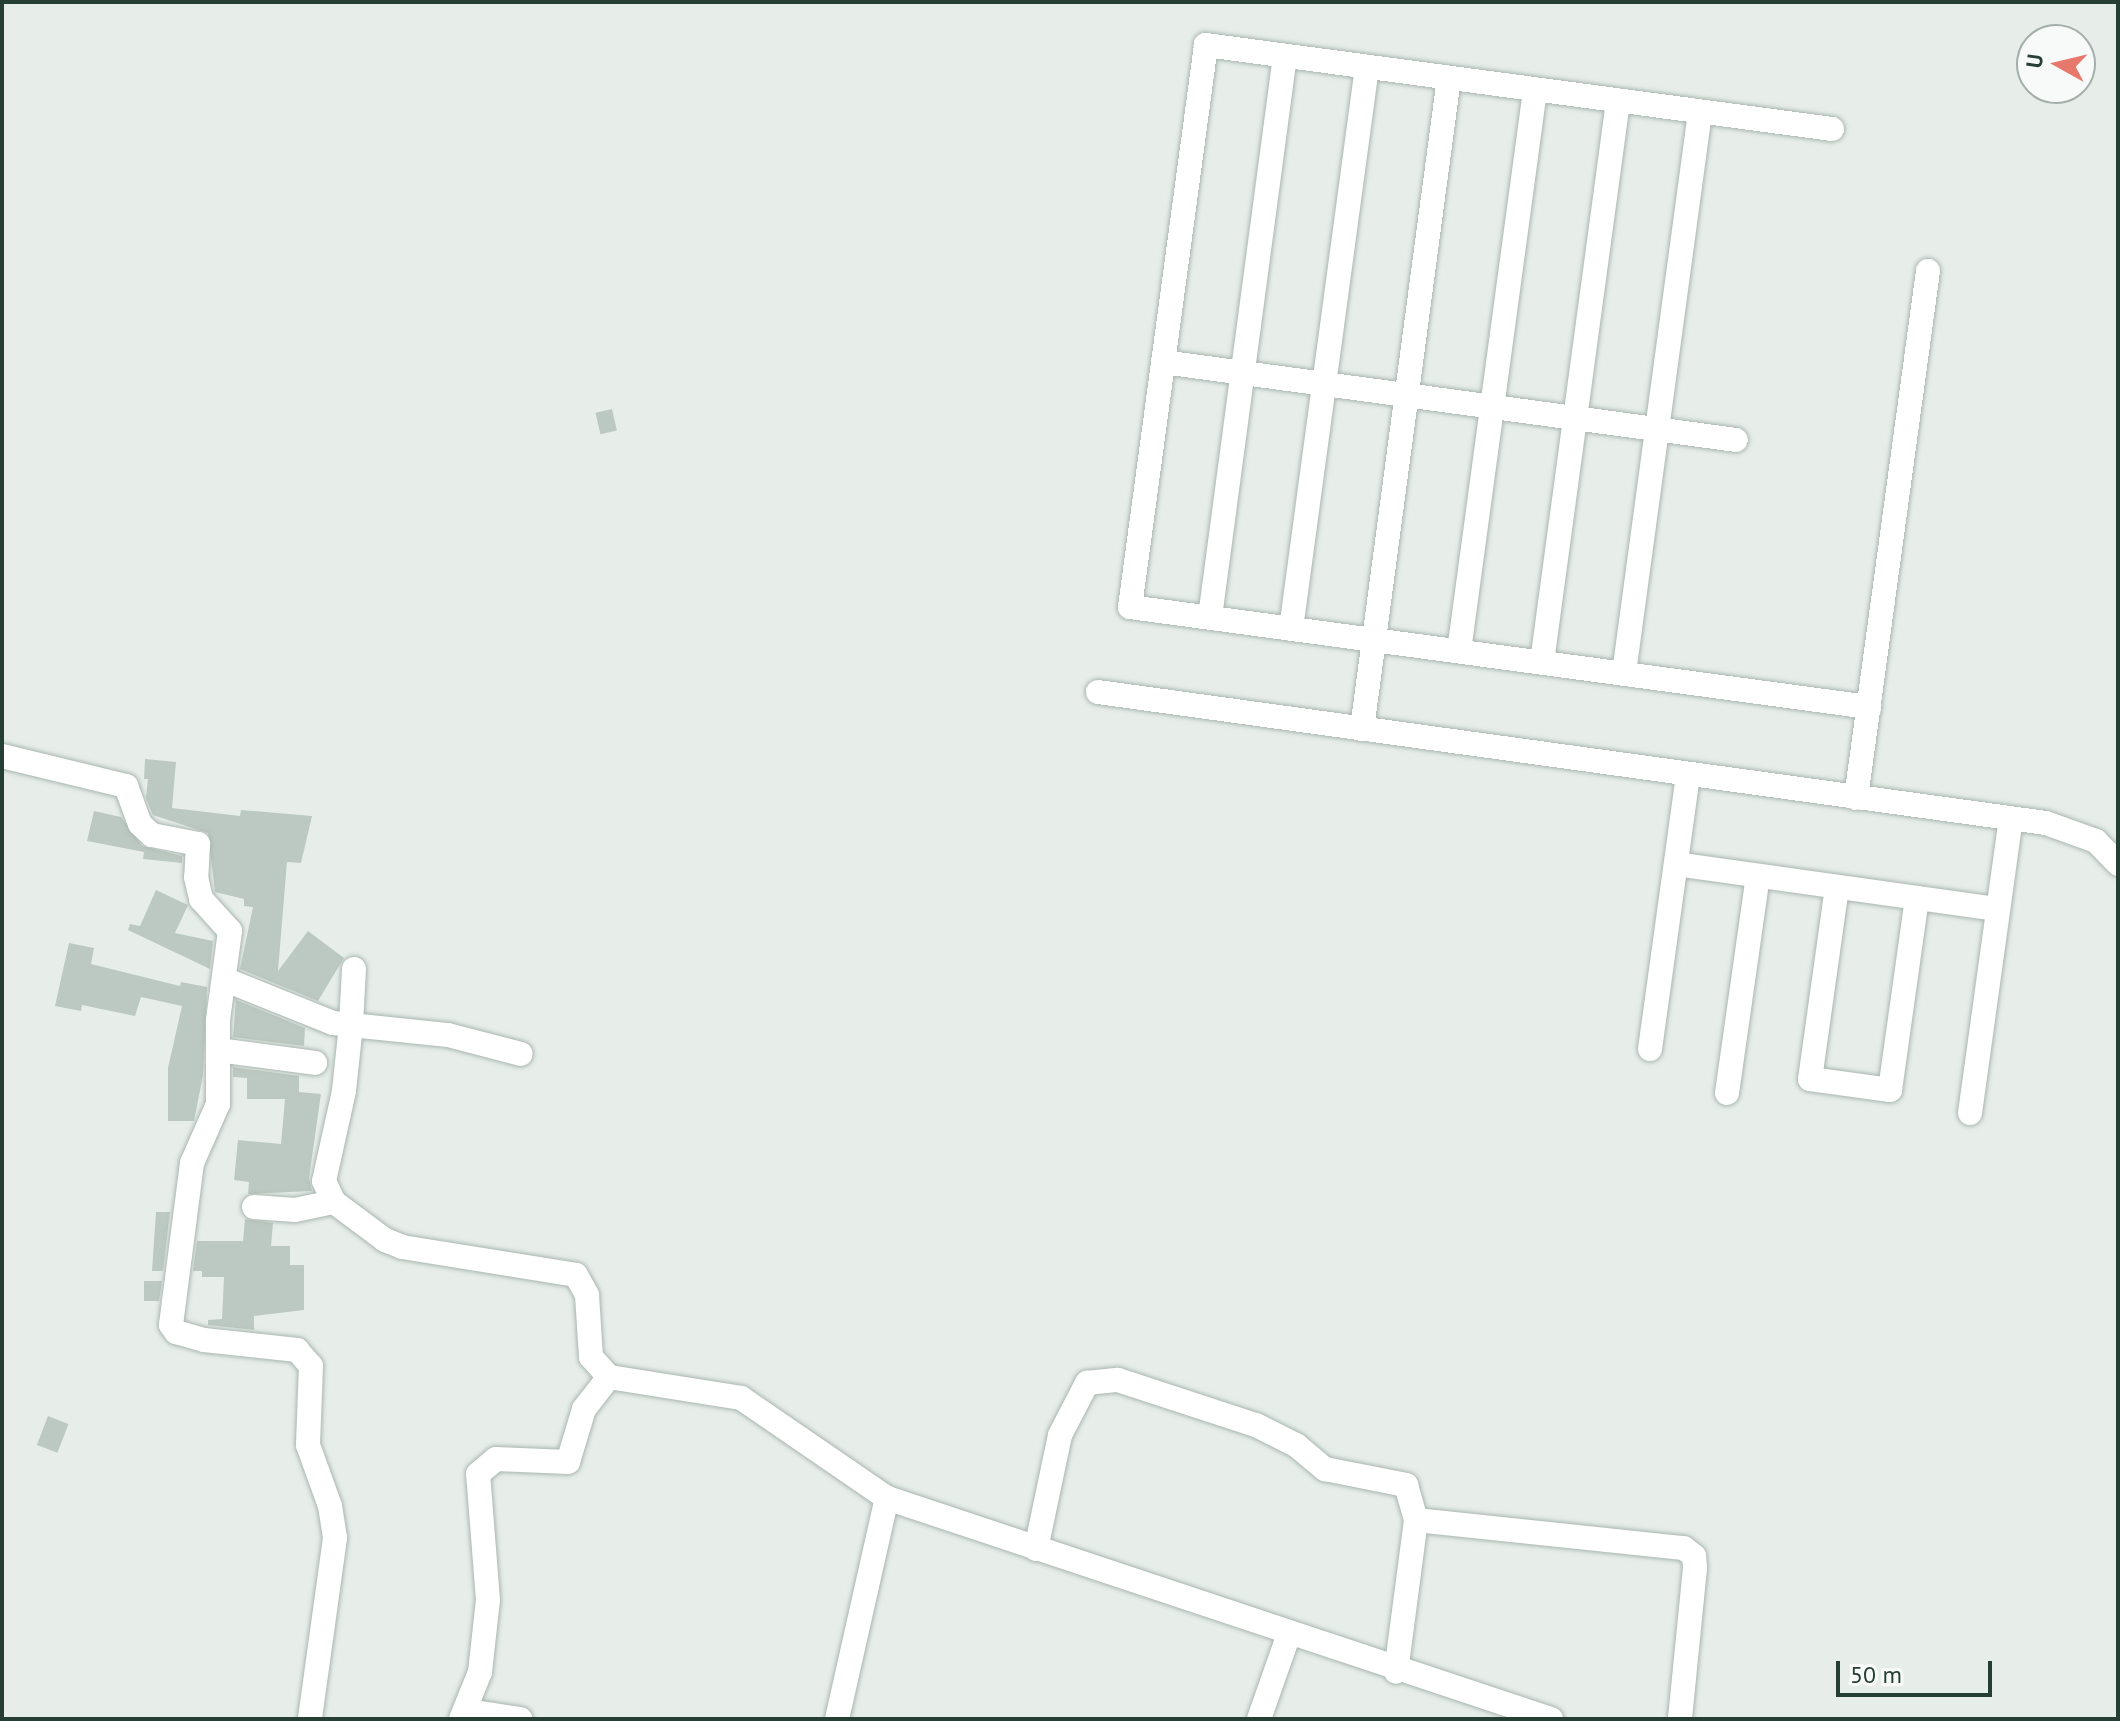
<!DOCTYPE html>
<style>
body{margin:0}
#map{position:relative;width:2120px;height:1721px;overflow:hidden;background:#e7eeea;font-family:"PT Sans",sans-serif}
div>[style]{position:absolute}
.building>*{inset:0;background:#bcc9c2;transform-origin:0 0}
.roads{filter:drop-shadow(0 0 2px #a9b6b0) drop-shadow(0 0 2px #a9b6b0)}
.minor>*{height:24px;margin:-12px;padding:0 12px;transform-origin:12px;border-radius:12px;background:#fff}
span{translate:-50% -50%;white-space:nowrap;text-align:center;line-height:1.15;-webkit-text-stroke:6px #f7faf8;paint-order:stroke}
.frame{position:absolute;inset:0;border:4px solid #263f35;pointer-events:none}
.north{position:absolute;left:2016px;top:24px;width:80px;height:80px;box-sizing:border-box;background:#f7faf8;border:2px solid #a3afaa;border-radius:50%;rotate:278deg;font-size:22px;font-weight:700;line-height:32px;text-align:center;color:#263f35}
.north::after{content:'';display:block;margin:auto;width:28px;height:36px;background:#e7796c;clip-path:polygon(50% 0,100% 100%,50% 72%,0 100%)}
.scale{position:absolute;left:1836px;top:1661px;width:156px;height:36px;box-sizing:border-box;border:4px solid #263f35;border-top:0;padding-left:10px;font-size:24px;line-height:28px;white-space:nowrap;color:#263f35;-webkit-text-stroke:6px #f7faf8;paint-order:stroke}
</style>
<div id="map">
<div class="building">
<div style="left:612px;top:409px;width:22px;height:17px;rotate:77deg"></div>
<div style="clip-path:polygon(145px 759px,176px 762px,172px 808px,240px 816px,241px 810px,312px 816px,301px 863px,287px 862px,278px 971px,308px 931px,344px 958px,318px 1001px,240px 969px,253px 907px,244px 906px,244px 899px,215px 892px,208px 833px,153px 815px,146px 798px,148px 779px,144px 779px)"></div>
<div style="clip-path:polygon(94px 811px,121px 817px,142px 846px,182px 856px,182px 863px,143px 859px,144px 852px,87px 841px)"></div>
<div style="clip-path:polygon(156px 890px,188px 905px,175px 933px,213px 941px,210px 969px,128px 930px,130px 924px,140px 926px)"></div>
<div style="clip-path:polygon(69px 943px,94px 948px,91px 964px,180px 986px,181px 982px,207px 987px,203px 1075px,194px 1121px,168px 1121px,168px 1068px,182px 1006px,141px 997px,135px 1016px,82px 1005px,81px 1011px,55px 1006px)"></div>
<div style="clip-path:polygon(236px 1000px,305px 1028px,304px 1046px,233px 1037px)"></div>
<div style="clip-path:polygon(233px 1067px,299px 1076px,299px 1092px,321px 1094px,309px 1178px,312px 1191px,248px 1194px,249px 1182px,234px 1180px,238px 1140px,281px 1144px,285px 1099px,247px 1099px,247px 1078px,233px 1077px)"></div>
<div style="clip-path:polygon(156px 1212px,170px 1212px,163px 1271px,152px 1271px)"></div>
<div style="clip-path:polygon(245px 1219px,273px 1223px,271px 1246px,290px 1246px,290px 1265px,304px 1265px,304px 1310px,254px 1316px,254px 1330px,208px 1325px,208px 1320px,222px 1319px,224px 1277px,202px 1277px,202px 1271px,193px 1271px,197px 1241px,243px 1241px)"></div>
<div style="clip-path:polygon(144px 1281px,162px 1281px,159px 1301px,144px 1301px)"></div>
<div style="left:48px;top:1416px;width:22px;height:31px;rotate:21deg"></div>
</div>
<div class="roads">
<div class="minor">
<div style="left:1832px;top:129px;width:632px;rotate:-172.36deg"></div>
<div style="left:1206px;top:45px;width:567px;rotate:97.7deg"></div>
<div style="left:1130px;top:607px;width:746px;rotate:7.71deg"></div>
<div style="left:1163px;top:362px;width:578px;rotate:7.75deg"></div>
<div style="left:1210px;top:617px;width:566px;rotate:-82.39deg"></div>
<div style="left:1291px;top:629px;width:567px;rotate:-82.3deg"></div>
<div style="left:1459px;top:651px;width:566px;rotate:-82.28deg"></div>
<div style="left:1542px;top:662px;width:566px;rotate:-82.28deg"></div>
<div style="left:1624px;top:673px;width:566px;rotate:-82.28deg"></div>
<div style="left:1098px;top:692px;width:957px;rotate:7.87deg"></div>
<div style="left:2046px;top:823px;width:53px;rotate:19.8deg"></div>
<div style="left:2096px;top:841px;width:32px;rotate:46deg"></div>
<div style="left:1362px;top:729px;width:657px;rotate:-82.39deg"></div>
<div style="left:2px;top:756px;width:128px;rotate:13.6deg"></div>
<div style="left:126px;top:786px;width:40px;rotate:69.8deg"></div>
<div style="left:140px;top:824px;width:16px;rotate:43deg"></div>
<div style="left:152px;top:835px;width:47px;rotate:11.1deg"></div>
<div style="left:198px;top:844px;width:33px;rotate:93deg"></div>
<div style="left:196px;top:877px;width:23px;rotate:77deg"></div>
<div style="left:201px;top:899px;width:43px;rotate:47.8deg"></div>
<div style="left:230px;top:931px;width:90px;rotate:97.7deg"></div>
<div style="left:218px;top:1020px;width:84px;rotate:90deg"></div>
<div style="left:218px;top:1104px;width:64px;rotate:113.8deg"></div>
<div style="left:192px;top:1163px;width:163px;rotate:97.4deg"></div>
<div style="left:171px;top:1325px;width:9px;rotate:54deg"></div>
<div style="left:176px;top:1332px;width:29px;rotate:16deg"></div>
<div style="left:204px;top:1340px;width:94px;rotate:6.1deg"></div>
<div style="left:297px;top:1350px;width:21px;rotate:49deg"></div>
<div style="left:311px;top:1366px;width:79px;rotate:92.2deg"></div>
<div style="left:308px;top:1445px;width:65px;rotate:70.2deg"></div>
<div style="left:330px;top:1506px;width:32px;rotate:81deg"></div>
<div style="left:335px;top:1538px;width:183px;rotate:97.9deg"></div>
<div style="left:1856px;top:798px;width:532px;rotate:-82.22deg"></div>
<div style="left:1676px;top:864px;width:325px;rotate:8deg"></div>
<div style="left:1837px;top:887px;width:194px;rotate:98deg"></div>
<div style="left:1810px;top:1079px;width:81px;rotate:7.8deg"></div>
<div style="left:1890px;top:1090px;width:194px;rotate:-82deg"></div>
<div style="left:354px;top:969px;width:56px;rotate:93.1deg"></div>
<div style="left:351px;top:1025px;width:98px;rotate:5.9deg"></div>
<div style="left:448px;top:1035px;width:75px;rotate:14.6deg"></div>
<div style="left:226px;top:980px;width:115px;rotate:21.9deg"></div>
<div style="left:333px;top:1023px;width:18px;rotate:6deg"></div>
<div style="left:351px;top:1025px;width:66px;rotate:96.1deg"></div>
<div style="left:344px;top:1091px;width:92px;rotate:102.5deg"></div>
<div style="left:324px;top:1181px;width:23px;rotate:65deg"></div>
<div style="left:334px;top:1202px;width:64px;rotate:36.7deg"></div>
<div style="left:385px;top:1240px;width:18px;rotate:22deg"></div>
<div style="left:402px;top:1247px;width:176px;rotate:9.1deg"></div>
<div style="left:576px;top:1275px;width:23px;rotate:61deg"></div>
<div style="left:587px;top:1295px;width:62px;rotate:86.3deg"></div>
<div style="left:591px;top:1357px;width:27px;rotate:48deg"></div>
<div style="left:609px;top:1377px;width:134px;rotate:9deg"></div>
<div style="left:741px;top:1398px;width:177px;rotate:34.4deg"></div>
<div style="left:887px;top:1498px;width:700px;rotate:18.41deg"></div>
<div style="left:1650px;top:1049px;width:277px;rotate:-82.1deg"></div>
<div style="left:218px;top:1050px;width:98px;rotate:7.6deg"></div>
<div style="left:1727px;top:1093px;width:219px;rotate:-81.9deg"></div>
<div style="left:1970px;top:1113px;width:297px;rotate:-82.1deg"></div>
<div style="left:254px;top:1207px;width:41px;rotate:4.2deg"></div>
<div style="left:295px;top:1210px;width:40px;rotate:-12deg"></div>
<div style="left:1416px;top:1520px;width:269px;rotate:6deg"></div>
<div style="left:1684px;top:1548px;width:13px;rotate:39deg"></div>
<div style="left:1694px;top:1556px;width:12px;rotate:85deg"></div>
<div style="left:1695px;top:1568px;width:152px;rotate:95.7deg"></div>
<div style="left:1036px;top:1549px;width:116px;rotate:-78.1deg"></div>
<div style="left:1060px;top:1435px;width:59px;rotate:-62.6deg"></div>
<div style="left:1087px;top:1383px;width:31px;rotate:-6deg"></div>
<div style="left:1118px;top:1380px;width:145px;rotate:18.1deg"></div>
<div style="left:1256px;top:1425px;width:45px;rotate:26.6deg"></div>
<div style="left:1296px;top:1445px;width:38px;rotate:40deg"></div>
<div style="left:1325px;top:1469px;width:83px;rotate:11.2deg"></div>
<div style="left:1406px;top:1485px;width:36px;rotate:74deg"></div>
<div style="left:1416px;top:1520px;width:153px;rotate:97.5deg"></div>
<div style="left:468px;top:1711px;width:53px;rotate:8.7deg"></div>
<div style="left:461px;top:1719px;width:51px;rotate:-68deg"></div>
<div style="left:480px;top:1672px;width:72px;rotate:-83.7deg"></div>
<div style="left:488px;top:1600px;width:126px;rotate:-94.5deg"></div>
<div style="left:478px;top:1474px;width:23px;rotate:-40deg"></div>
<div style="left:496px;top:1459px;width:72px;rotate:2.4deg"></div>
<div style="left:568px;top:1462px;width:55px;rotate:-73.2deg"></div>
<div style="left:584px;top:1409px;width:41px;rotate:-52deg"></div>
<div style="left:837px;top:1719px;width:227px;rotate:-77.3deg"></div>
<div style="left:1259px;top:1719px;width:90px;rotate:-70.6deg"></div>
</div>
</div>
<div class="frame"></div>
<div class="north">U</div>
<div class="scale">50 m</div>
</div>
